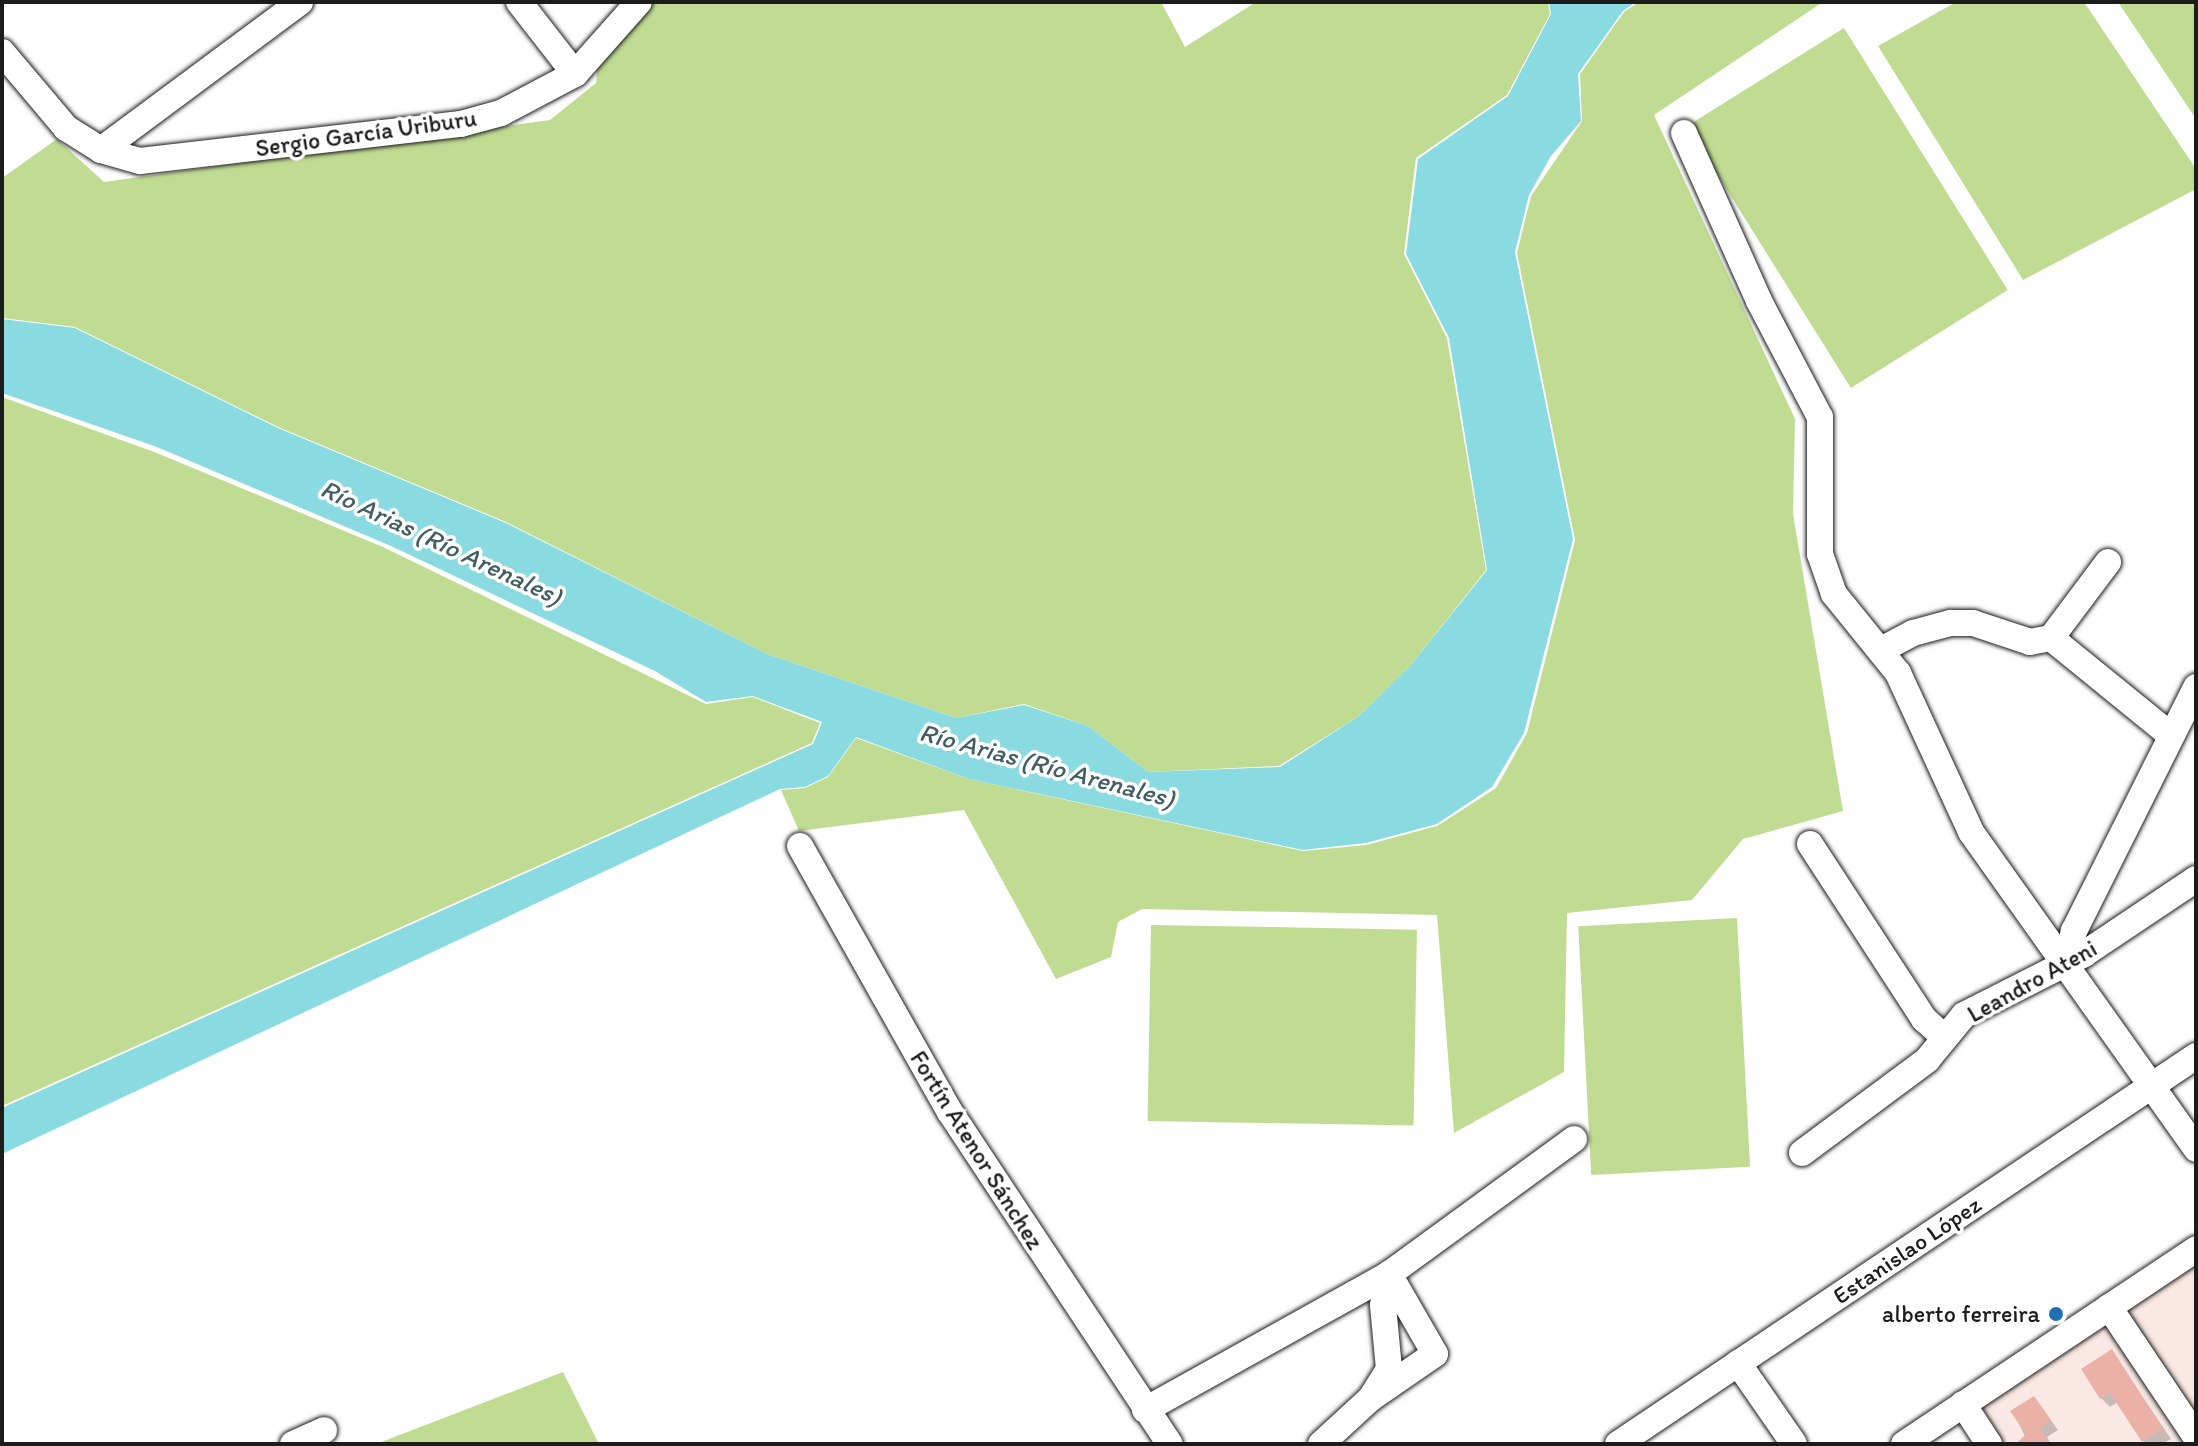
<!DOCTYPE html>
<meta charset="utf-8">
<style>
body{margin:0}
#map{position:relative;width:2198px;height:1446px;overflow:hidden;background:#fff;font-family:Itim,sans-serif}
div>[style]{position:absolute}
.built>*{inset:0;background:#f9e8e4}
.green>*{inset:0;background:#c0dc93;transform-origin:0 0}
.water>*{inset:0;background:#89dae1}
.shadow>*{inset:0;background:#0003}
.building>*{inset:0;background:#ebb1a6}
.roads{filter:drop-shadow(0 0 2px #1c1c1c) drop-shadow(0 0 2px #1c1c1c)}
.minor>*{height:26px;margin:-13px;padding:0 13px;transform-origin:13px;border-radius:13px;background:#fff}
.dots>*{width:22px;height:22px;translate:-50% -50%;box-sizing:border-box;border:4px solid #fff;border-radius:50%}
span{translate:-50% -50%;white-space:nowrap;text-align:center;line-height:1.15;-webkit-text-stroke:7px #fff;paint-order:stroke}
.street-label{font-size:24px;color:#1c1c1c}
.poi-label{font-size:24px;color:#1c1c1c}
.right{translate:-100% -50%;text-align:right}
.water-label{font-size:26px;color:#425e61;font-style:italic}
.frame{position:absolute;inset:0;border:4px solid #1c1c1c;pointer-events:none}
</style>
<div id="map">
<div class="built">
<div style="clip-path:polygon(2196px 1254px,2196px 1429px,2114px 1308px)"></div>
<div style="clip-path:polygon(2109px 1311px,2196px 1444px,1993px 1444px,1967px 1405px)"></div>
</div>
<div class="green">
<div style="clip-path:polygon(651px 2px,1161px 2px,1185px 47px,1256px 2px,1548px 2px,1550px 14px,1507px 95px,1416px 158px,1404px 254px,1447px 338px,1486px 570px,1410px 666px,1359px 716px,1279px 766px,1148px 772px,1088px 726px,1024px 704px,956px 718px,767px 654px,506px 522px,278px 427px,75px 327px,2px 318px,2px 178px,57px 139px,104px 182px,550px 120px,596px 83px,598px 62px)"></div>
<div style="clip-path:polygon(1639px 2px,1823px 2px,1654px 115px,1795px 419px,1793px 514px,1843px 811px,1743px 839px,1692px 900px,1567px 913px,1564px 1072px,1454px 1133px,1437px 915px,1142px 909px,1118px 922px,1111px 957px,1056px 979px,964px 810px,799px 831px,781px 790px,805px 788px,828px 777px,856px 738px,969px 779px,1303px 851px,1366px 845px,1437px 826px,1496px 788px,1527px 733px,1575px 540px,1517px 253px,1531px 196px,1582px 121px,1580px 74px,1624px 12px)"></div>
<div style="clip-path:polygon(1956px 2px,2084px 2px,2196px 169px,2196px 189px,2023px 280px,1878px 46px)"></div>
<div style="clip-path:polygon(2118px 2px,2196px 2px,2196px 119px)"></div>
<div style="left:1844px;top:28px;width:309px;height:185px;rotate:58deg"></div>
<div style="clip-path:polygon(2px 397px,157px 453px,383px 547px,706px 704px,753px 697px,820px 723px,812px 743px,2px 1106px)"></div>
<div style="left:1737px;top:918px;width:249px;height:159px;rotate:87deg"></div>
<div style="left:1151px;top:925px;width:266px;height:196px;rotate:1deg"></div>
<div style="clip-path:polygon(563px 1372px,599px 1444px,376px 1444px)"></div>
</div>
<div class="water">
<div style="clip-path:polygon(1549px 2px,1636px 2px,1623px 11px,1578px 74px,1581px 121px,1551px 156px,1529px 195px,1515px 252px,1573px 539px,1524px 733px,1492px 787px,1437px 824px,1366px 843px,1303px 850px,969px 779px,856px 737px,828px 776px,805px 787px,780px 789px,2px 1154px,2px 1108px,813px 744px,822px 722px,753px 696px,706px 702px,655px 671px,391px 546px,157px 447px,2px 393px,2px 319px,75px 328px,278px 428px,506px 523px,767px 654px,956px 718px,1024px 705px,1088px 726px,1148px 772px,1280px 767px,1359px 716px,1410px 666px,1487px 570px,1449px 338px,1406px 254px,1418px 159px,1508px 96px,1551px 14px)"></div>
</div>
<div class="shadow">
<div style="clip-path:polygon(2112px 1351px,2171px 1439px,2162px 1444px,2146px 1444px,2118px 1402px,2110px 1407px,2101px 1398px)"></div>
<div style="clip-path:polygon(2034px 1398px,2058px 1430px,2047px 1437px,2051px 1444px,2029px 1444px,2013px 1412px)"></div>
</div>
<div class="building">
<div style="clip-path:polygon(2112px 1349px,2163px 1429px,2142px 1442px,2110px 1393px,2100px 1399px,2081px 1369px)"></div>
<div style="clip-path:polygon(2034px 1396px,2051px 1420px,2039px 1428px,2050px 1444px,2016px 1444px,2026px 1434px,2010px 1411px)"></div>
</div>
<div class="roads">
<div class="minor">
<div style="left:519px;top:2px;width:91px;rotate:52.1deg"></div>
<div style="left:2px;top:52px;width:99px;rotate:49.9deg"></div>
<div style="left:66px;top:128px;width:41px;rotate:32.2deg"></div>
<div style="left:101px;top:150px;width:41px;rotate:15.8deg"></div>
<div style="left:140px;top:161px;width:323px;rotate:-6.6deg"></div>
<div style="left:461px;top:124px;width:41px;rotate:-15.4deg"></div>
<div style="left:501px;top:113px;width:84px;rotate:-27.8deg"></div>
<div style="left:575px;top:74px;width:96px;rotate:-48.4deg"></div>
<div style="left:1684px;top:133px;width:184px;rotate:65.9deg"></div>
<div style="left:1759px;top:301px;width:131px;rotate:62.3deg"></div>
<div style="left:1820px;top:417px;width:137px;rotate:90deg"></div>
<div style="left:1820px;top:554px;width:42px;rotate:70.7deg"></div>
<div style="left:1834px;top:594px;width:102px;rotate:51deg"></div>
<div style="left:1898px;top:673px;width:175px;rotate:65.3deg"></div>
<div style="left:1971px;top:832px;width:389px;rotate:54.6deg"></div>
<div style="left:101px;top:150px;width:248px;rotate:-36.6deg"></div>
<div style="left:2051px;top:638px;width:152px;rotate:39.1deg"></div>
<div style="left:1883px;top:649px;width:34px;rotate:-28deg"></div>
<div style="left:1913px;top:633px;width:39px;rotate:-15deg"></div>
<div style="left:1951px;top:623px;width:22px"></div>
<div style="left:1973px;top:623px;width:60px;rotate:18.4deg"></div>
<div style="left:2030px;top:642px;width:21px;rotate:-11deg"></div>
<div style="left:2051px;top:638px;width:95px;rotate:-53.1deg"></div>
<div style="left:1810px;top:844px;width:209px;rotate:56.9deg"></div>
<div style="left:1924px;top:1019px;width:27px;rotate:42deg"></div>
<div style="left:800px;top:846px;width:305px;rotate:60.6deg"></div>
<div style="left:950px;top:1112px;width:398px;rotate:56.5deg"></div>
<div style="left:2067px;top:963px;width:33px;rotate:-78deg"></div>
<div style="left:2074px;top:931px;width:273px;rotate:-63.4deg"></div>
<div style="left:1802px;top:1153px;width:156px;rotate:-36.6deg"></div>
<div style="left:1927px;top:1060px;width:58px;rotate:-50.6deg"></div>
<div style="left:1964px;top:1015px;width:135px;rotate:-26.9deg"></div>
<div style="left:2084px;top:954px;width:135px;rotate:-33.8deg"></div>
<div style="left:2109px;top:1307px;width:156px;rotate:56.2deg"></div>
<div style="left:1738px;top:1363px;width:98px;rotate:55.3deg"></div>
<div style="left:1963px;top:1404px;width:48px;rotate:57deg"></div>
<div style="left:1145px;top:1410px;width:279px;rotate:-29.1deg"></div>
<div style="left:1389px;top:1274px;width:92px;rotate:60.1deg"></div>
<div style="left:1435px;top:1354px;width:78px;rotate:145.5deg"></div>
<div style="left:293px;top:1444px;width:34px;rotate:-24deg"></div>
<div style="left:1321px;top:1444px;width:68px;rotate:-42.6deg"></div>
<div style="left:1371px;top:1398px;width:34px;rotate:-58deg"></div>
<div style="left:1389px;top:1369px;width:64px;rotate:-95.4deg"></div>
<div style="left:1383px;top:1305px;width:32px;rotate:-79deg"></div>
<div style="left:1389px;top:1274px;width:229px;rotate:-36.1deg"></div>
<div style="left:1618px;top:1444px;width:696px;rotate:-33.87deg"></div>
<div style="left:1904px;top:1444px;width:351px;rotate:-33.7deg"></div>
</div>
</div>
<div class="dots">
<div style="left:2056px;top:1314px;background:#1f6fb2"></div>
</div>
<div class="street-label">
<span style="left:366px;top:133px;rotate:-8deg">Sergio García Uriburu</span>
<span style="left:2032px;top:981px;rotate:-29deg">Leandro Ateni</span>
<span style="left:977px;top:1150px;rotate:58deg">Fortín Atenor Sánchez</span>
<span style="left:1907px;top:1250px;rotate:-34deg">Estanislao López</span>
</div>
<div class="poi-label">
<span class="right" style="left:2040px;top:1314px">alberto ferreira</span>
</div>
<div class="water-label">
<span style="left:441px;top:543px;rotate:25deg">Río Arias (Río Arenales)</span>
<span style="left:1047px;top:766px;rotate:15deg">Río Arias (Río Arenales)</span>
</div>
<div class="frame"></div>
</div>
